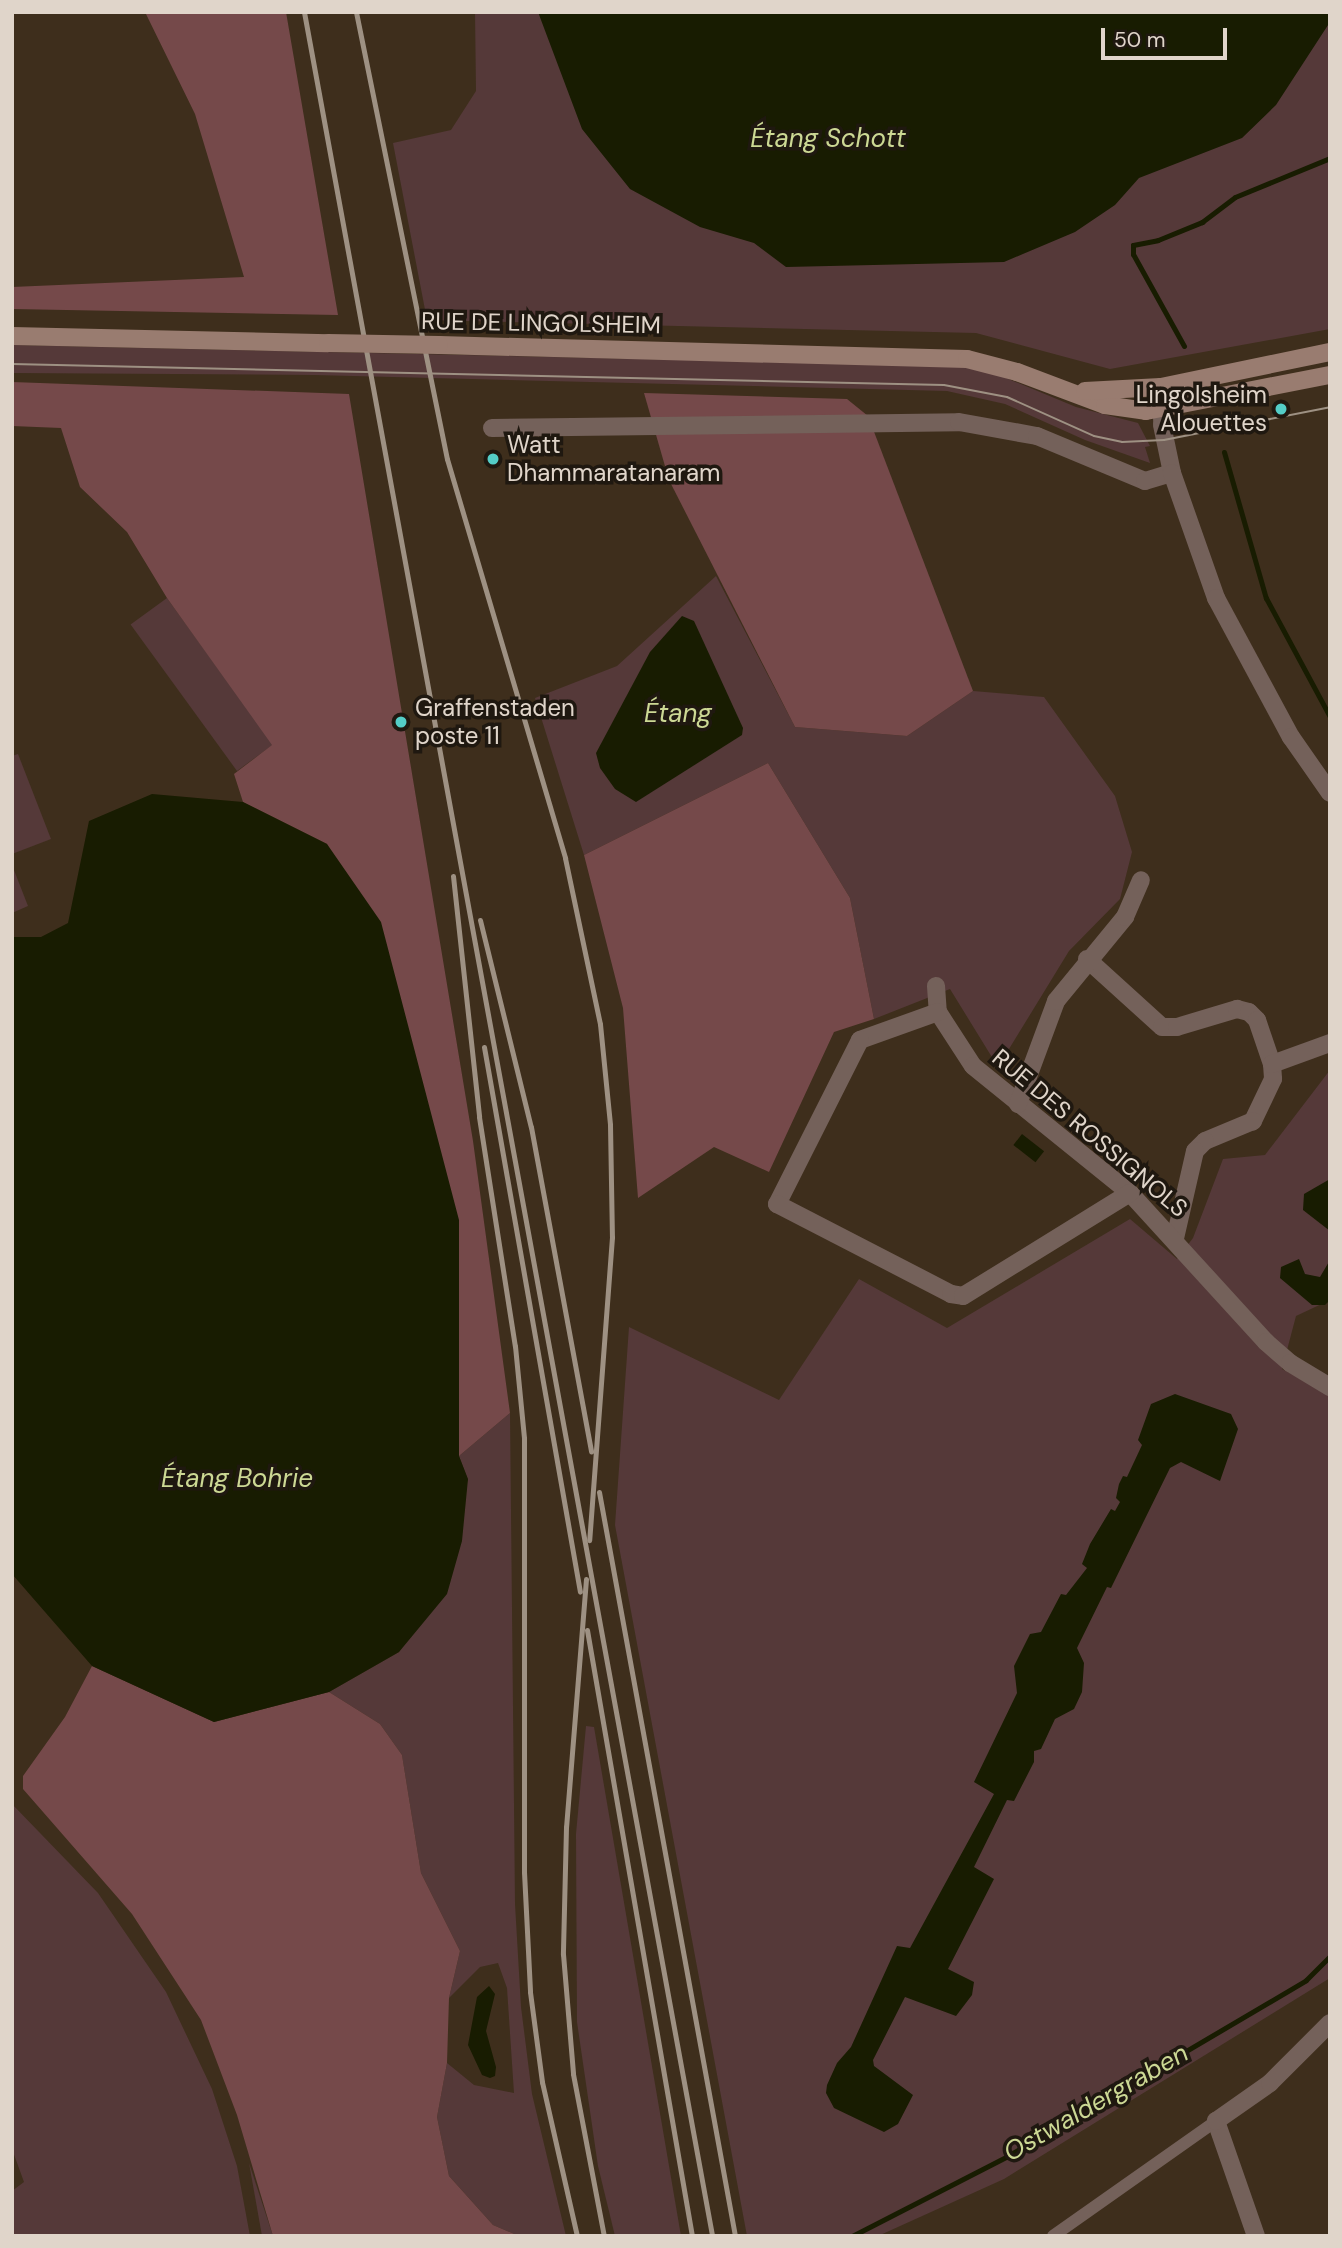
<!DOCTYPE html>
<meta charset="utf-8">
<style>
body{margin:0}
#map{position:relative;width:1342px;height:2248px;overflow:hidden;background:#3e2e1c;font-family:"DM Sans",sans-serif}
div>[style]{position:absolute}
.green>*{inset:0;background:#553939;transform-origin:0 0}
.forest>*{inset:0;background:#75494a}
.water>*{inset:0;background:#181c01;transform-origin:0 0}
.stream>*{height:5px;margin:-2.5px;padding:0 2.5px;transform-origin:2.5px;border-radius:2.5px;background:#181c01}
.pedestrian>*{height:12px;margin:-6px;padding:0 6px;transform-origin:6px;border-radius:6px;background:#74615a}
.minor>*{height:18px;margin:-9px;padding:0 9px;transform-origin:9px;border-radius:9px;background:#74615a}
.tertiary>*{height:18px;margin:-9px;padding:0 9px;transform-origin:9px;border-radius:9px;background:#74615a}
.secondary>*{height:18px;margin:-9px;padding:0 9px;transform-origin:9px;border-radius:9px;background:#997c70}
.tram>*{height:2px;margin:-1px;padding:0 1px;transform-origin:1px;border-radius:1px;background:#9e9183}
.rail>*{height:5px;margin:-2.5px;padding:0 2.5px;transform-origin:2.5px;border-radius:2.5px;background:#9e9183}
.secondary-bridge>*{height:18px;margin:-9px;padding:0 9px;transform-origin:9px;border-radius:9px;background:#997c70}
.dots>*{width:19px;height:19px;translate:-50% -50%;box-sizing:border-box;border:4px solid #1f1810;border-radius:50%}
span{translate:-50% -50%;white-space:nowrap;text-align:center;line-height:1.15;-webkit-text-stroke:7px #1f1810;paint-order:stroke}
.street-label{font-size:24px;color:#e0d5ca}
.poi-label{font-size:24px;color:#e0d5ca}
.right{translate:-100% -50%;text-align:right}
.left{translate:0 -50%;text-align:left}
.water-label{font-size:26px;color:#ccd894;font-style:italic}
.frame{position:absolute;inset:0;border:14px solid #e0d5ca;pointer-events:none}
.scale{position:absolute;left:1101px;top:28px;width:126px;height:32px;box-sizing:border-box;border:4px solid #e0d5ca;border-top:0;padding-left:9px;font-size:21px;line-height:24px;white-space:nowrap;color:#e0d5ca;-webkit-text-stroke:5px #1f1810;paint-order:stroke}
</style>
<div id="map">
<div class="green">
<div style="clip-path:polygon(475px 12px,1330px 12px,1330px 329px,1110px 369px,976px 333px,427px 320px,393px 143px,451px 130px,476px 91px)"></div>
<div style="clip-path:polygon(12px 345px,957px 366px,994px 373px,1076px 407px,1138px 423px,1150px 446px,1145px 447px,1150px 463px,1085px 440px,1005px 404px,947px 391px,314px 375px,12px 373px)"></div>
<div style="clip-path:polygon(716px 576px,795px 727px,907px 736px,973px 691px,1044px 697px,1115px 796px,1132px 852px,1120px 899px,1069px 951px,998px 1067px,950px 989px,874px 1019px,850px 898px,768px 763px,584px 855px,535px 698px,617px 666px)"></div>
<div style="left:167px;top:598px;width:181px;height:45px;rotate:54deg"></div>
<div style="clip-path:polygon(18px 754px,51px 839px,12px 854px,12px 756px)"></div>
<div style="clip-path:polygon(12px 865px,28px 906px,12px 913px)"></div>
<div style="clip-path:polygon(1330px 1070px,1330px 1300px,1296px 1316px,1282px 1369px,1330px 1394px,1330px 1978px,1004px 2179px,878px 2236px,747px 2236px,615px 1525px,629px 1327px,779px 1400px,859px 1279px,947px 1328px,1130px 1219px,1177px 1259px,1193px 1238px,1223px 1159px,1265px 1155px)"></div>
<div style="clip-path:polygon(510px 1413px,515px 1904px,521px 2007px,532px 2094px,566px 2236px,519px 2236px,493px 2225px,449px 2176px,437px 2117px,447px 2063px,474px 2085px,514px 2093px,507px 1988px,498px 1963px,480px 1967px,449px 1998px,460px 1951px,421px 1873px,402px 1755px,380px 1724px,329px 1692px,399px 1652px,468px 1480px,459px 1456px)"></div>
<div style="clip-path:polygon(586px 1726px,594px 1727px,681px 2236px,615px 2236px,598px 2166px,577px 2022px,576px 1834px)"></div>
<div style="clip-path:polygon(12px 1804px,98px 1893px,166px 1992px,212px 2089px,237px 2166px,250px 2236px,12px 2236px,12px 2191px,24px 2182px,12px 2149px)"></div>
<div style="clip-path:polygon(249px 2163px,273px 2236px,262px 2236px)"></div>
</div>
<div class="forest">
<div style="clip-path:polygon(145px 12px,286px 12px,338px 315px,12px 309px,12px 287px,244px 277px,195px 114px)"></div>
<div style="clip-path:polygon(12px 382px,349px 394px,473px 1141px,510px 1413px,459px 1456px,458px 1412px,327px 844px,243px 802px,234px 774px,272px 745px,167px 598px,127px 532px,80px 487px,61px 428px,12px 426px)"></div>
<div style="clip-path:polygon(644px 393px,847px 399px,868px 416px,973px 691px,907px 736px,795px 727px,669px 480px)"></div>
<div style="clip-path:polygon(768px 763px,850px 898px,874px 1019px,834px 1032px,769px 1172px,714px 1147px,638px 1198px,623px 1008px,584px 855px)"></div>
<div style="clip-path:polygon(92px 1666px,214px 1722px,329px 1692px,380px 1724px,402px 1755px,421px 1873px,460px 1951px,449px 1998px,447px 2063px,437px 2117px,449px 2176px,493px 2225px,519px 2236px,273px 2236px,237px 2115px,201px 2020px,132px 1914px,23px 1789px,23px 1776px,65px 1717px)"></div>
</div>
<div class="water">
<div style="clip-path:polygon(538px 12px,1330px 12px,1330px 22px,1276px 105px,1242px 138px,1139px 178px,1115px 205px,1075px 232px,1004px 262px,786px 267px,754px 243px,700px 227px,630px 189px,582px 129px)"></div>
<div style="clip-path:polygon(682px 616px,694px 621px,743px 728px,742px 735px,636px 802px,615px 789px,600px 768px,596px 753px,650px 652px)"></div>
<div style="clip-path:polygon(152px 794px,243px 802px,327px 844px,381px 922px,459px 1220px,459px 1456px,468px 1479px,462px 1541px,447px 1594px,399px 1652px,329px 1692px,214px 1722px,92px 1666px,12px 1574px,12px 937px,41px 937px,68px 923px,89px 821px)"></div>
<div style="left:1022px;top:1134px;width:28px;height:14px;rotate:38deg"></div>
<div style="clip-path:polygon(1330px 1179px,1330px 1231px,1303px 1210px,1304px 1194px)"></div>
<div style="clip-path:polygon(1299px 1259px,1305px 1274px,1320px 1277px,1330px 1260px,1329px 1301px,1325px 1305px,1312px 1305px,1280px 1278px,1281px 1267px)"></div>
<div style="clip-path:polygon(1175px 1394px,1231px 1414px,1238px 1429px,1220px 1481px,1181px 1462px,1170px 1468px,1111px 1588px,1107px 1587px,1077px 1648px,1084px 1663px,1082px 1692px,1074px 1709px,1055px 1719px,1041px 1749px,1034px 1751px,1034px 1762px,1014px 1801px,1007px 1800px,974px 1867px,994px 1879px,948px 1969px,974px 1982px,972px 1995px,956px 2016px,905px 1997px,873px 2060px,874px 2066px,913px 2095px,898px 2124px,884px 2132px,834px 2108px,826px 2093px,827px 2085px,837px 2063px,851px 2047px,897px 1946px,910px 1948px,994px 1794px,974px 1782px,1017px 1693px,1014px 1666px,1030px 1634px,1041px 1632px,1061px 1594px,1066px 1595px,1087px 1568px,1082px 1564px,1090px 1544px,1111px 1509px,1115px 1511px,1120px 1502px,1116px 1498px,1119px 1484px,1123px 1476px,1127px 1477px,1142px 1445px,1138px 1440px,1151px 1404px)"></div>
<div style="clip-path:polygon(489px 1986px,495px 1994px,486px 2031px,496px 2067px,495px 2076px,490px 2078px,482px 2075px,468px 2045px,477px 1997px)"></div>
</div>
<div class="stream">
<div style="left:1184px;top:346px;width:105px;rotate:-119deg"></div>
<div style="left:1133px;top:254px;width:9px;rotate:-90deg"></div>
<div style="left:1133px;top:245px;width:25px;rotate:-11deg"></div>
<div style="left:1158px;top:240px;width:48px;rotate:-22.2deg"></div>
<div style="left:1202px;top:222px;width:41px;rotate:-37.1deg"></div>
<div style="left:1235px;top:197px;width:103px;rotate:-22.3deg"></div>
<div style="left:1224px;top:452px;width:152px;rotate:74deg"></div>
<div style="left:1266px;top:598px;width:135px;rotate:61.7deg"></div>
<div style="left:852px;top:2236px;width:173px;rotate:-27.2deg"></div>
<div style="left:1006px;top:2157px;width:348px;rotate:-30.5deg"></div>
<div style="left:1306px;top:1980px;width:34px;rotate:-45deg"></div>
</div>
<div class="pedestrian">
<div style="left:1053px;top:2236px;width:199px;rotate:-35.2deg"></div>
</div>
<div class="minor">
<div style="left:492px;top:428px;width:467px;rotate:-0.7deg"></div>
<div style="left:959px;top:422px;width:79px;rotate:10.2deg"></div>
<div style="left:1037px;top:436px;width:117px;rotate:22.6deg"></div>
<div style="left:1145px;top:481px;width:28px;rotate:-17deg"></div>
<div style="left:1087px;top:959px;width:101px;rotate:42.2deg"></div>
<div style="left:1162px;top:1027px;width:15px"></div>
<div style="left:1177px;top:1027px;width:63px;rotate:-16.7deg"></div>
<div style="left:1237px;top:1009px;width:12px;rotate:14deg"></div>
<div style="left:1249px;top:1012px;width:11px;rotate:45deg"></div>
<div style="left:1257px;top:1020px;width:46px;rotate:71.2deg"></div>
<div style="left:1272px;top:1064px;width:15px;rotate:86deg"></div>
<div style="left:1273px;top:1079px;width:47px;rotate:115.5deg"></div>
<div style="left:1253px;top:1121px;width:52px;rotate:157.4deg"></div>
<div style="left:1205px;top:1141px;width:14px;rotate:135deg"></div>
<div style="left:1195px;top:1151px;width:89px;rotate:102.9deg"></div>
<div style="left:936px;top:986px;width:26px;rotate:86deg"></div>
<div style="left:938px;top:1012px;width:64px;rotate:57.1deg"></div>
<div style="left:973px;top:1066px;width:202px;rotate:39deg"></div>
<div style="left:1130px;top:1193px;width:202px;rotate:47.6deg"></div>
<div style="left:1266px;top:1342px;width:32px;rotate:41deg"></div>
<div style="left:1290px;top:1363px;width:47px;rotate:31deg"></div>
<div style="left:938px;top:1012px;width:83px;rotate:160.3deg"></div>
<div style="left:860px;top:1040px;width:184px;rotate:116.8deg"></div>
<div style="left:777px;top:1204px;width:196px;rotate:27.3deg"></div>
<div style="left:951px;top:1294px;width:12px;rotate:9deg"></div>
<div style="left:963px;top:1296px;width:196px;rotate:-31.7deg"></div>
<div style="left:1272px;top:1064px;width:62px;rotate:-19.9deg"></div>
<div style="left:1018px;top:1104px;width:110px;rotate:-69.7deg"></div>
<div style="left:1056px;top:1001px;width:109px;rotate:-50.6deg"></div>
<div style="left:1125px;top:917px;width:40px;rotate:-66.6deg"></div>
<div style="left:1256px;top:2236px;width:122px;rotate:-109.2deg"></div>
<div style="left:1216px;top:2121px;width:66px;rotate:-35.1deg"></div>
<div style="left:1270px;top:2083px;width:85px;rotate:-45deg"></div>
</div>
<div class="tertiary">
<div style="left:1161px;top:387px;width:38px;rotate:88deg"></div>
<div style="left:1162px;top:425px;width:49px;rotate:78.2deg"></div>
<div style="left:1172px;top:473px;width:133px;rotate:70.6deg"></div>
<div style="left:1216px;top:598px;width:158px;rotate:61.7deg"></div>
<div style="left:1291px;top:737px;width:68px;rotate:55.1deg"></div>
</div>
<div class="secondary">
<div style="left:12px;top:336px;width:316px;rotate:1.3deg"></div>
<div style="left:439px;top:345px;width:528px;rotate:1.52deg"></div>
<div style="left:967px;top:359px;width:52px;rotate:14.6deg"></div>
<div style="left:1017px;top:372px;width:94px;rotate:20.6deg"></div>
<div style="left:1105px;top:405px;width:41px;rotate:8.3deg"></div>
<div style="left:1146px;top:411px;width:187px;rotate:-11.1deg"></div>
<div style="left:1085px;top:391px;width:76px;rotate:-3deg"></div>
<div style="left:1161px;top:387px;width:173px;rotate:-11.7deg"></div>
</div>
<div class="tram">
<div style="left:12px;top:364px;width:932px;rotate:1.29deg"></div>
<div style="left:944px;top:385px;width:64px;rotate:10.8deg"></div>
<div style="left:1007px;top:397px;width:95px;rotate:24.1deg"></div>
<div style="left:1094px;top:436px;width:29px;rotate:12deg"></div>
<div style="left:1122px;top:442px;width:42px;rotate:-2.7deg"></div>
<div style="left:1164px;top:440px;width:169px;rotate:-11.2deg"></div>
</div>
<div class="rail">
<div style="left:304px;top:12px;width:2261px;rotate:79.6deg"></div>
<div style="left:356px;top:12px;width:456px;rotate:78.5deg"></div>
<div style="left:447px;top:459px;width:416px;rotate:73.5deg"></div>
<div style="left:565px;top:858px;width:170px;rotate:78.1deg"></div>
<div style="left:600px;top:1024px;width:101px;rotate:84.3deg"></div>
<div style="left:610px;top:1125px;width:112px;rotate:89deg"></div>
<div style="left:612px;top:1237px;width:304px;rotate:94.3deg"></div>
<div style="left:453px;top:876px;width:242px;rotate:83.8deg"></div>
<div style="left:479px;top:1117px;width:232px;rotate:81.1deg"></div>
<div style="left:515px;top:1346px;width:92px;rotate:84.4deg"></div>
<div style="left:524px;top:1438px;width:434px;rotate:90deg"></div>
<div style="left:524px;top:1872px;width:120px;rotate:87.1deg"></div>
<div style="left:530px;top:1992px;width:91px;rotate:82.4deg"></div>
<div style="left:542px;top:2082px;width:158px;rotate:77.2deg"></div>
<div style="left:480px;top:920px;width:213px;rotate:76.2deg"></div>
<div style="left:531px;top:1127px;width:330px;rotate:79.5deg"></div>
<div style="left:484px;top:1047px;width:553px;rotate:80.01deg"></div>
<div style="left:599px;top:1492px;width:756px;rotate:79.64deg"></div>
<div style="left:586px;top:1579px;width:249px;rotate:94.6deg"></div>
<div style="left:566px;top:1827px;width:127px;rotate:91.4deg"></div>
<div style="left:563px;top:1954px;width:120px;rotate:85.2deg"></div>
<div style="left:573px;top:2074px;width:165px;rotate:79.2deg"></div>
<div style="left:587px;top:1630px;width:615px;rotate:80.17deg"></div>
</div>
<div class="secondary-bridge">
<div style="left:328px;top:343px;width:111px;rotate:1deg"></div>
</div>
<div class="dots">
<div style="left:1281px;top:409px;background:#54cdc7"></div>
<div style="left:493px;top:459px;background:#54cdc7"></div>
<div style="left:401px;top:722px;background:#54cdc7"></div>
</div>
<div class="street-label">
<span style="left:541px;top:323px;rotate:1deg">RUE DE LINGOLSHEIM</span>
<span style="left:1090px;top:1133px;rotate:40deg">RUE DES ROSSIGNOLS</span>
</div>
<div class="poi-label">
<span class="right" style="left:1267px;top:409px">Lingolsheim<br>Alouettes</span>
<span class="left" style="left:507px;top:459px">Watt<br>Dhammaratanaram</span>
<span class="left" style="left:415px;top:722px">Graffenstaden<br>poste 11</span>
</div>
<div class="water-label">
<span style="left:828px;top:139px">Étang Schott</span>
<span style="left:678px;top:714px">Étang</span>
<span style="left:237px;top:1479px">Étang Bohrie</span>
<span style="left:1096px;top:2103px;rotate:-30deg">Ostwaldergraben</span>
</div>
<div class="frame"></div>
<div class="scale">50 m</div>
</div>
